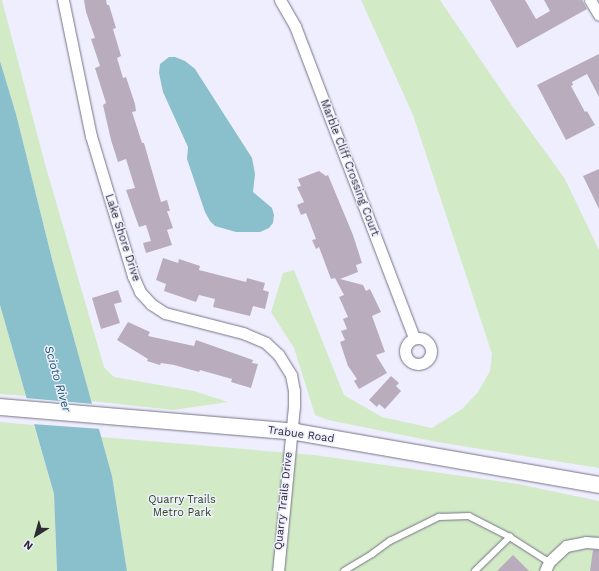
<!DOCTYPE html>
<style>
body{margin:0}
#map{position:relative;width:599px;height:571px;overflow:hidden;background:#efeeff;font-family:"Work Sans",sans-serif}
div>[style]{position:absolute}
.green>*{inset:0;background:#d2ebc6}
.water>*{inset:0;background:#8abfcc}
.pier>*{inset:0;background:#efeeff}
.building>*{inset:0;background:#b9acbd}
.roads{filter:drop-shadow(0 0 1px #757385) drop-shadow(0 0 1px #757385)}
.service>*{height:5.5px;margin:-2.75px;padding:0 2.75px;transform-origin:2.75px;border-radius:2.75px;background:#fff}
.minor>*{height:11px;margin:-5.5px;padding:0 5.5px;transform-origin:5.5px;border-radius:5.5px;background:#fff}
.minor>.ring{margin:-5.5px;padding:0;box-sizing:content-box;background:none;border:11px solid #fff;border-radius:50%}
.secondary>*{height:16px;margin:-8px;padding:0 8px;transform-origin:8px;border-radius:8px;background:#fff}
span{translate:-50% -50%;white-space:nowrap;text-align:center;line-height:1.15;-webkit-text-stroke:3px #efeeff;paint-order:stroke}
.street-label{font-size:11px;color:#2d2c34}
.park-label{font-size:11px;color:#2c4c18}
.water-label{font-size:12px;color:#195f6e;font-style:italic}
.north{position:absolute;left:16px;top:515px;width:40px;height:40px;-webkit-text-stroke:3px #efeeff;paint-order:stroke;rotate:217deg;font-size:11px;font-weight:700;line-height:16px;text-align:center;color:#2d2c34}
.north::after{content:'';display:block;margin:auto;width:14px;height:18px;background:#2d2c34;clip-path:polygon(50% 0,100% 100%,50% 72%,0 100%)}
</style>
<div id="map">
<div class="green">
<div style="clip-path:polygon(0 0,2px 0,45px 164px,104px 367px,114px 377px,194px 391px,228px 402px,173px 410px,91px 401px,53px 263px,16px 114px,0 61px)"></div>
<div style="clip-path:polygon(361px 0,440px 0,510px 103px,565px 179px,599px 250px,599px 468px,437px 442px,328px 420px,315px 415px,294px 348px,271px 312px,283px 273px,294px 270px,344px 395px,382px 417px,432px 428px,462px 409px,478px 392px,490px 371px,492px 354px,413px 115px)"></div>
<div style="clip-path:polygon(0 305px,9px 336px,26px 396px,0 394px)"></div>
<div style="clip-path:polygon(0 422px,34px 425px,54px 494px,57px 571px,0 571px)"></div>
<div style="clip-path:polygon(101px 437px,314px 455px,518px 484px,599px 501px,599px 571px,127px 571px,112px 476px)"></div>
</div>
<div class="water">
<div style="clip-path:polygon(169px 57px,175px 57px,185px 61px,195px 69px,252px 158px,255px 174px,253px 192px,272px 208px,274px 215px,273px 223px,269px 228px,260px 232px,236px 232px,215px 226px,210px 221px,205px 212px,187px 159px,188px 147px,163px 92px,159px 73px,160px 64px)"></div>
<div style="clip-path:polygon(0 61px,16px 114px,53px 263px,112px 476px,127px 571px,57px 571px,54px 494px,0 305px)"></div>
</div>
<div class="pier">
<div style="clip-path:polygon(25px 398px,94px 404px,101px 429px,32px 424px)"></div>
</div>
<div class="building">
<div style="clip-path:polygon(84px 0,106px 0,107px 5px,109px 5px,116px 28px,113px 29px,121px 56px,117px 58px,123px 78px,126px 77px,135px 104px,136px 111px,132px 112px,142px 143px,144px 143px,161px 202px,167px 200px,170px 211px,167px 211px,173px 228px,167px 230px,172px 245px,146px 253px,143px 243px,151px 241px,146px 225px,139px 227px,126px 190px,135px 188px,126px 159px,118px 162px,111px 140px,103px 105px,106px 103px,95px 68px,100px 66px,91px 39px,95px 38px,86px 12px)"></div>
<div style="clip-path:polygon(490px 0,525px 0,536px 19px,550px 11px,544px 0,582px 0,587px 9px,517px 48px)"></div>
<div style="clip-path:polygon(599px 54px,599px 97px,587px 74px,572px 82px,573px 85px,571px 86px,585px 112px,587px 111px,595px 125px,566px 140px,537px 85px)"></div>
<div style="clip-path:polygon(599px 169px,599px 209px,583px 176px)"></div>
<div style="clip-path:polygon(319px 171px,326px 176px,328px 175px,353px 235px,362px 263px,356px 265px,358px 272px,340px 279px,363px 285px,366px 291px,370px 289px,381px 312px,372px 316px,385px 352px,376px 355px,387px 373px,359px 389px,354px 381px,357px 379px,348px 366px,340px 342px,345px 340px,341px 331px,347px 329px,343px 319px,348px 317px,339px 297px,344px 295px,335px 278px,331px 279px,319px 247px,316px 249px,312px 240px,316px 239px,306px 213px,301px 215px,297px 205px,304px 202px,297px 187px,301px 186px,298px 179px)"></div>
<div style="clip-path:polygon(163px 258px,178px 263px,179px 259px,200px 266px,199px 270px,246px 282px,247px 278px,265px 283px,263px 290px,269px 292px,265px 309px,253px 306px,250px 316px,213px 307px,215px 299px,199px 295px,196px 302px,164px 291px,166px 284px,156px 280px)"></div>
<div style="clip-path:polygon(118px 290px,122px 302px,114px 304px,120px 323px,101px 329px,92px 298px)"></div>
<div style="clip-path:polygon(128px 322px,150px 332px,148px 336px,194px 346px,196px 340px,253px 360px,252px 363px,258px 364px,251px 388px,231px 382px,232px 379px,200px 370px,199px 372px,174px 365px,161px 363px,160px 365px,147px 361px,148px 359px,117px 340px)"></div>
<div style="clip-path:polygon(391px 376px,399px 383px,396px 386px,401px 391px,385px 409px,379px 404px,377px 407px,369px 400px)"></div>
<div style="clip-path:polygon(593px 550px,599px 550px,599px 571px,590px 571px)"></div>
<div style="clip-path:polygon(513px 555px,529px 571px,497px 571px)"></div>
</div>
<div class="roads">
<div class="service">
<div style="left:344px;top:571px;width:33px;rotate:-31deg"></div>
<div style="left:372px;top:554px;width:22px;rotate:-36deg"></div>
<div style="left:390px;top:541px;width:55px;rotate:-26.1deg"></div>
<div style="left:439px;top:517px;width:30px;rotate:-2deg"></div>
<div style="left:469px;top:516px;width:46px;rotate:27.1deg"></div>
<div style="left:510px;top:537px;width:46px;rotate:32.7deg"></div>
<div style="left:475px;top:571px;width:49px;rotate:-44.2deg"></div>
</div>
<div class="minor">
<div style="left:63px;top:0;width:139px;rotate:78.4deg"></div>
<div style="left:91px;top:136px;width:146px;rotate:73.3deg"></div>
<div style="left:133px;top:276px;width:17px;rotate:66deg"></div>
<div style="left:140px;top:292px;width:16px;rotate:47deg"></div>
<div style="left:151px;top:304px;width:17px;rotate:33deg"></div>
<div style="left:165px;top:313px;width:81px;rotate:14.4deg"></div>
<div style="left:243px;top:333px;width:25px;rotate:23deg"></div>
<div style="left:266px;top:343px;width:16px;rotate:43deg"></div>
<div style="left:278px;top:354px;width:25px;rotate:58deg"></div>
<div style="left:291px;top:375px;width:16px;rotate:79deg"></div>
<div style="left:294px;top:391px;width:15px;rotate:90deg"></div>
<div style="left:294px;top:406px;width:166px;rotate:95.5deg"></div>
<div style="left:280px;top:0;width:30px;rotate:60deg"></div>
<div style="left:295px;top:26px;width:334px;rotate:69.1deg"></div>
<div style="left:590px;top:0;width:17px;rotate:59deg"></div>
<div class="ring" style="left:405px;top:338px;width:15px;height:15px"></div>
<div style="left:545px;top:571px;width:10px;rotate:-66deg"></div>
<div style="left:549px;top:562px;width:23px;rotate:-43deg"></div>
<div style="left:566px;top:546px;width:20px;rotate:-11deg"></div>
<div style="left:586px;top:542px;width:13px;rotate:4deg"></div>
</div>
<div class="secondary">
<div style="left:0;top:407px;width:297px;rotate:4.8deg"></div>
<div style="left:296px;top:432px;width:308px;rotate:9.9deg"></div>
</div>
</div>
<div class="street-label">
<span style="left:349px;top:168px;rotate:69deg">Marble Cliff Crossing Court</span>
<span style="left:122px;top:238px;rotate:72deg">Lake Shore Drive</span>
<span style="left:301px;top:435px;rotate:8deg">Trabue Road</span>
<span style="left:284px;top:501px;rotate:-84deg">Quarry Trails Drive</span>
</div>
<div class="park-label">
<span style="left:182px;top:507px">Quarry Trails<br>Metro Park</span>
</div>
<div class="water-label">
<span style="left:57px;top:379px;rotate:74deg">Scioto River</span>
</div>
<div class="north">N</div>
</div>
